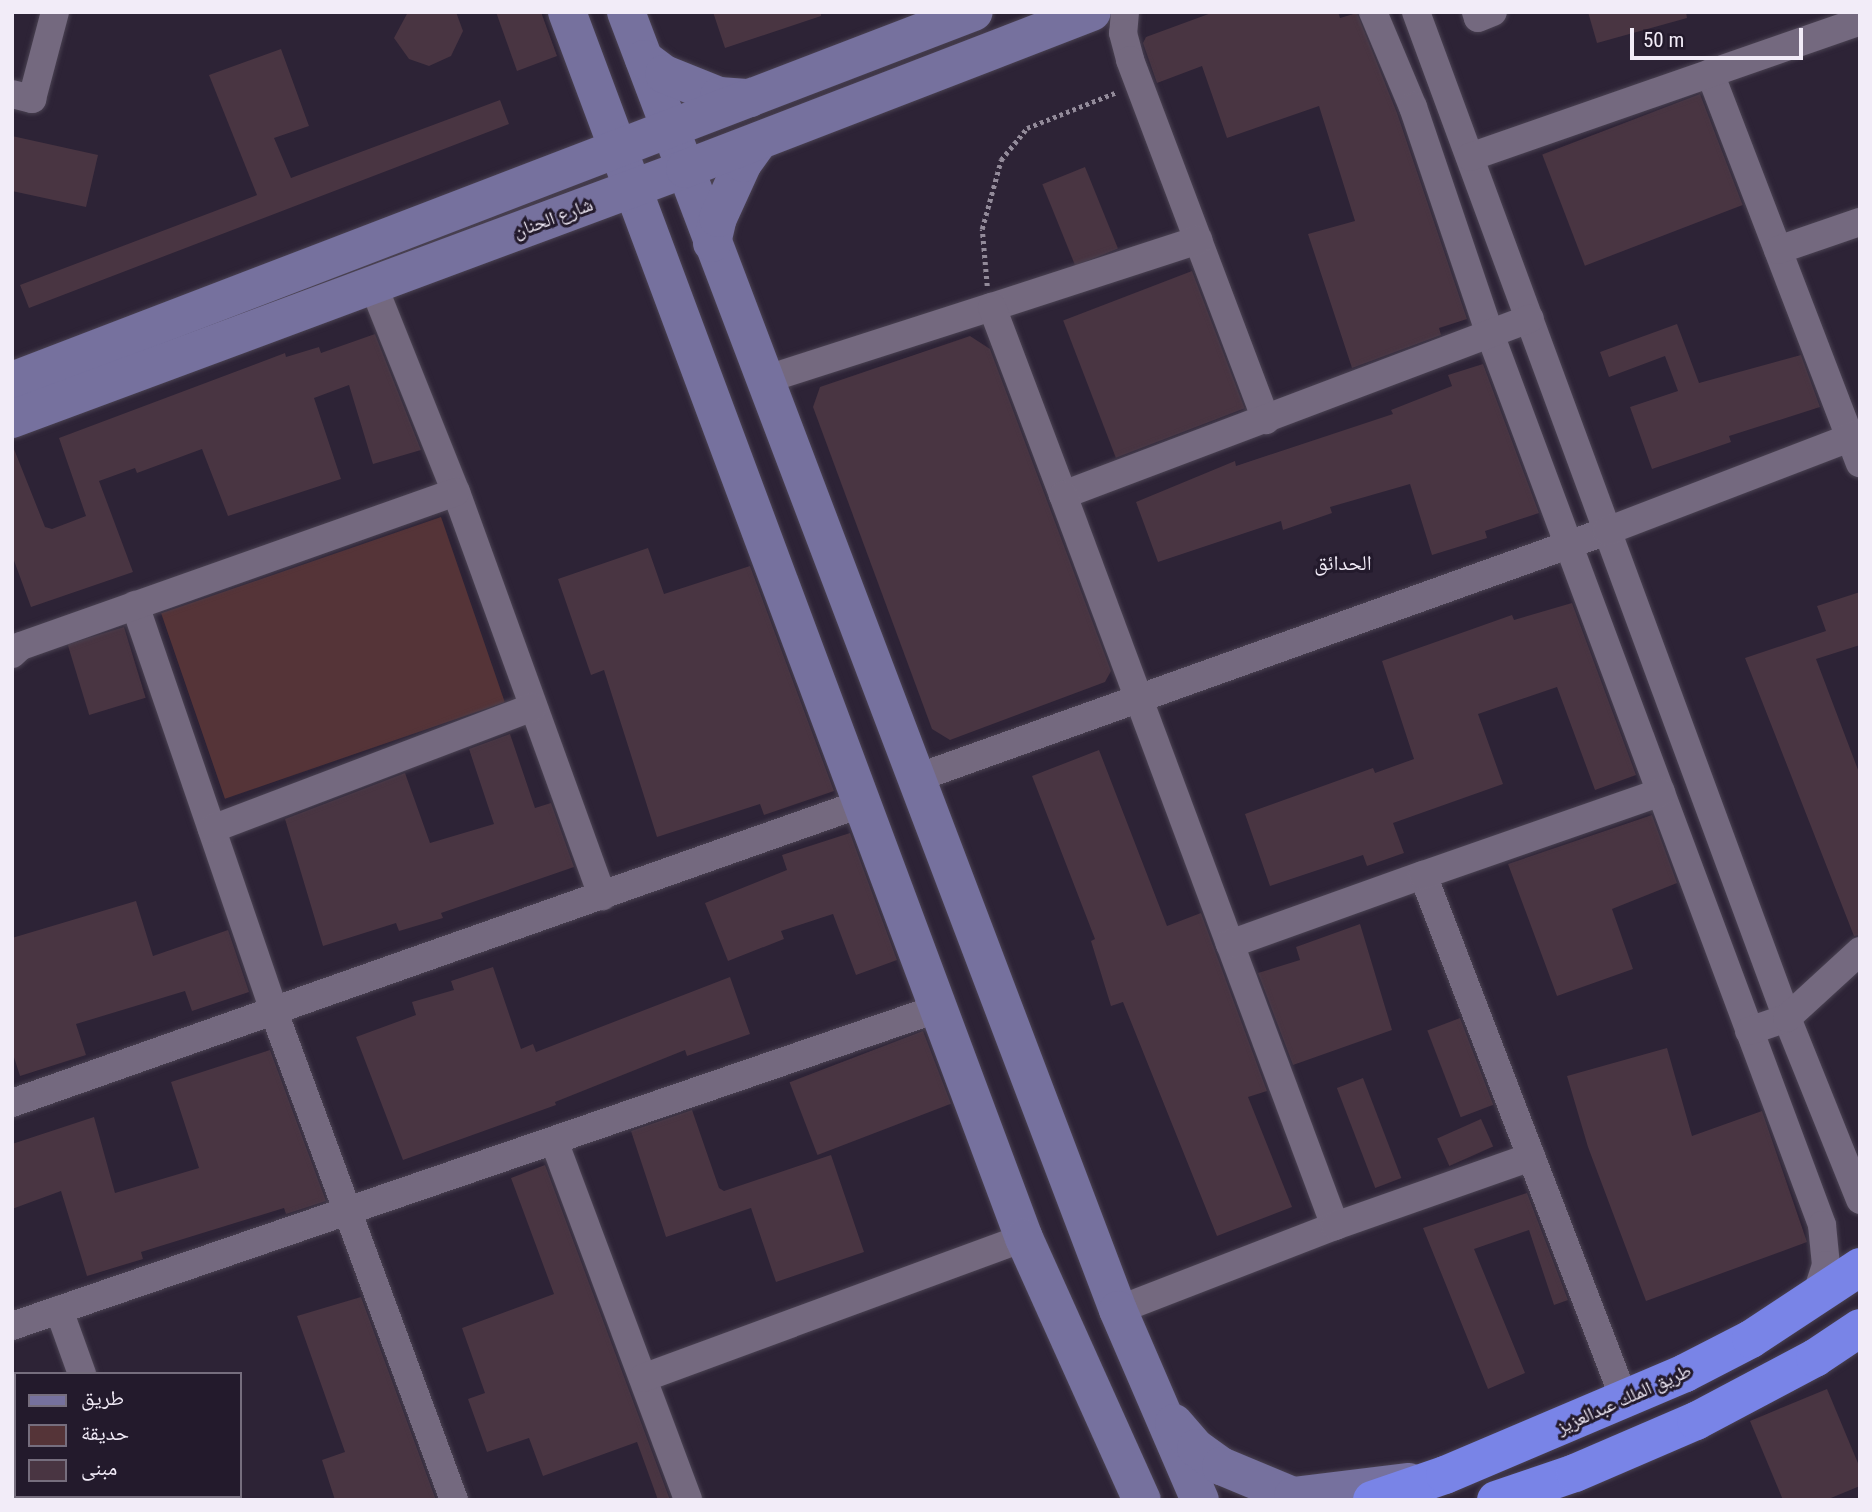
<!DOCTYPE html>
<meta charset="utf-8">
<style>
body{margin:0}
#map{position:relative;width:1872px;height:1512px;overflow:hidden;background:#2d2336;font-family:"Roboto Condensed","Noto Naskh Arabic",sans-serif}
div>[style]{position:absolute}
.green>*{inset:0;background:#553438;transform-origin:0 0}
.building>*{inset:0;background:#493542;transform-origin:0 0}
.path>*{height:4.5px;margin-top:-2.25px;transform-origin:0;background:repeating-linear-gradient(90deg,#938b9a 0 3.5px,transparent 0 7px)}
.roads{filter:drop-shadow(0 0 2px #4a4252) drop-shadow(0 0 2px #4a4252)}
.street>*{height:28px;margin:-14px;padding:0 14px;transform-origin:14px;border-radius:14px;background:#74697f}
.secondary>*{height:38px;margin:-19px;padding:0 19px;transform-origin:19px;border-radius:19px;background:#76719e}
.highway>*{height:38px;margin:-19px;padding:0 19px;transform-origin:19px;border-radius:19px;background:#7984e7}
span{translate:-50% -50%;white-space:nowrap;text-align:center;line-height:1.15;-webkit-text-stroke:6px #231a2c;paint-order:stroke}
.street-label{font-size:19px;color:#f2ecf8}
.neighbourhood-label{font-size:21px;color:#f2ecf8}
.frame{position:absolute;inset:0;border:14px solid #f2ecf8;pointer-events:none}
.legend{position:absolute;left:14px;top:1372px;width:228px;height:126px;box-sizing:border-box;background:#231a2c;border:2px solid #766e7e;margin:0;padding:9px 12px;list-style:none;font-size:21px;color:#f2ecf8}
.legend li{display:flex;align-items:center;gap:14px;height:35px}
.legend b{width:35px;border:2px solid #766e7e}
.scale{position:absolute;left:1630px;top:28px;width:173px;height:32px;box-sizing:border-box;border:4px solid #f2ecf8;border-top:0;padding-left:9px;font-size:21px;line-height:24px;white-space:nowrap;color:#f2ecf8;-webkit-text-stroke:5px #231a2c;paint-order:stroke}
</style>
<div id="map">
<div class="green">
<div style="left:441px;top:517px;width:196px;height:296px;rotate:71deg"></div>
</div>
<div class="building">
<div style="clip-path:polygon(408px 12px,456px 12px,463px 31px,451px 56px,429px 66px,409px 59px,394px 38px)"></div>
<div style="clip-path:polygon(496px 12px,541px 12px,557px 56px,517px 71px)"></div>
<div style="clip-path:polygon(713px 12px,821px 12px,821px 16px,725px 48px)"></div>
<div style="clip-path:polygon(1214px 12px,1338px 12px,1340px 18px,1357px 13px,1397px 113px,1467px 319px,1439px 328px,1441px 335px,1352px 368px,1308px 234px,1355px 221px,1319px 106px,1227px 138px,1202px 66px,1157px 83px,1143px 43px,1146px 37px)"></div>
<div style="clip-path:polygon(1588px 12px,1686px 12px,1687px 18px,1597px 43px)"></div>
<div style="clip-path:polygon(281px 49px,309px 126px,274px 138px,291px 178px,500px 100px,509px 124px,29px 308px,20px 285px,257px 195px,209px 75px)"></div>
<div style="left:1700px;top:94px;width:119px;height:169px;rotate:69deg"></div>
<div style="clip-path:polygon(12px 136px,98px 155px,86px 207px,12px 191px)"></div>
<div style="left:1085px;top:167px;width:88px;height:46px;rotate:68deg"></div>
<div style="left:1192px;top:271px;width:147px;height:138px;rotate:69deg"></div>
<div style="clip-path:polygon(1677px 324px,1699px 383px,1801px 355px,1820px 407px,1729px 436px,1731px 442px,1652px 469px,1630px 407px,1678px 391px,1665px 356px,1609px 377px,1600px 352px)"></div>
<div style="clip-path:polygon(375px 334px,421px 450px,373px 464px,349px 385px,314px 398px,341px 479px,228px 516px,202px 449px,137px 473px,135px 468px,99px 481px,133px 572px,31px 607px,12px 555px,12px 444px,45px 527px,52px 529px,86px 516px,59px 438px,285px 353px,286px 357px,319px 347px,321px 353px)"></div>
<div style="clip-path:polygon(970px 336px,990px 349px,1111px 671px,1105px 682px,950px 740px,932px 729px,813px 407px,820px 387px)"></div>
<div style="clip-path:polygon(1483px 364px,1539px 513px,1485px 531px,1487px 538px,1432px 555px,1410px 484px,1330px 507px,1332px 513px,1283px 530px,1281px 521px,1158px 562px,1136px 502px,1235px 461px,1236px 466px,1393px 414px,1391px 410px,1452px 386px,1448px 375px)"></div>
<div style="clip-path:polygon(648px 548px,664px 594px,750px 566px,834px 791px,764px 815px,760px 804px,657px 837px,604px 670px,591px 675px,558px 579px)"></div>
<div style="clip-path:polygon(1860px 592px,1860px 645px,1816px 659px,1860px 775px,1860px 935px,1854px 936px,1745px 658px,1826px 631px,1817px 606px)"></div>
<div style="clip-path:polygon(1572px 603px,1636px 775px,1595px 790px,1557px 687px,1478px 714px,1503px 784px,1393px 823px,1404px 853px,1367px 866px,1363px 855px,1270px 886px,1245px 814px,1373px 768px,1375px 773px,1414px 759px,1382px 661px,1512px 615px,1514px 620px)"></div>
<div style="left:124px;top:627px;width:74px;height:59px;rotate:73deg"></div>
<div style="clip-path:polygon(510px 734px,535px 808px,551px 803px,574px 867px,441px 913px,443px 918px,399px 931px,396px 923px,323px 946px,285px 819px,405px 773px,430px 843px,494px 824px,469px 749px)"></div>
<div style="clip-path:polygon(1099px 750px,1167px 926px,1201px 913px,1267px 1091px,1248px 1097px,1292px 1207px,1217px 1236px,1123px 1002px,1111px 1006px,1091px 941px,1095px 939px,1032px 776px)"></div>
<div style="clip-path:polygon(1652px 815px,1677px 883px,1612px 909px,1633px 969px,1557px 996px,1508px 864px)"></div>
<div style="clip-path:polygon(850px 833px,897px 960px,856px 975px,833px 914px,781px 931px,784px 939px,728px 961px,705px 903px,787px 870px,782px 855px)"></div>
<div style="clip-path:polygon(136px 901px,153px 956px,228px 930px,249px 992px,192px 1011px,185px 991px,76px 1024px,86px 1055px,20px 1076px,12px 1051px,12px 938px)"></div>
<div style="clip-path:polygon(1360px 924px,1392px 1030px,1293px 1065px,1258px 973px,1300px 960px,1296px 947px)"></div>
<div style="clip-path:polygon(493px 967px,521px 1049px,533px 1044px,536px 1052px,730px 977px,750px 1034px,687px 1056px,685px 1050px,555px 1102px,556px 1105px,403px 1160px,356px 1037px,416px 1015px,412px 1002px,454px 990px,451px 981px)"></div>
<div style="left:1460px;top:1018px;width:93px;height:35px;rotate:69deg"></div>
<div style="left:923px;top:1031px;width:78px;height:143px;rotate:69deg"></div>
<div style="clip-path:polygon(1667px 1048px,1692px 1136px,1762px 1111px,1807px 1242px,1646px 1301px,1588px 1147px,1567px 1076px)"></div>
<div style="clip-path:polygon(270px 1050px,326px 1201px,286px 1214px,284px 1208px,141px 1252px,143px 1259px,87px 1276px,61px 1191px,12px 1209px,12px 1144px,94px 1117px,115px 1193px,199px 1168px,171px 1082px)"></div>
<div style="left:1363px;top:1078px;width:107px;height:28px;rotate:69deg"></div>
<div style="clip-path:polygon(692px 1110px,719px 1188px,724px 1191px,831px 1155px,864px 1252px,776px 1282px,751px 1208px,666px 1237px,631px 1131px)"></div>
<div style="left:1481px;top:1119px;width:30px;height:48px;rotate:66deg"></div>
<div style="clip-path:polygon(545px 1165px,670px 1500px,658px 1500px,637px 1442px,543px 1476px,529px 1438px,487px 1452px,468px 1399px,485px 1393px,462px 1328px,554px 1294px,511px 1178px)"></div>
<div style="clip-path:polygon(1527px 1193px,1568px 1300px,1554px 1305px,1529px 1230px,1474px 1249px,1525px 1373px,1488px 1389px,1423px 1228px)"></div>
<div style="clip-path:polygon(361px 1297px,436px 1500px,335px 1500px,322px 1460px,345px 1452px,297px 1316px)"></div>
<div style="clip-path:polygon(1827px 1389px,1860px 1468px,1860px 1486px,1826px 1500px,1783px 1500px,1750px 1421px)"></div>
</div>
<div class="path">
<div style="left:987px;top:286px;width:57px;rotate:-95deg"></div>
<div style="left:982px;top:229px;width:72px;rotate:-74.6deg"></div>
<div style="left:1001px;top:160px;width:41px;rotate:-50.9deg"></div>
<div style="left:1027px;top:128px;width:97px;rotate:-21.8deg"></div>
</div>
<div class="roads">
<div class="street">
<div style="left:1125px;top:12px;width:21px;rotate:95deg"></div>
<div style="left:1123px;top:33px;width:28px;rotate:75deg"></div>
<div style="left:1130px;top:60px;width:385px;rotate:69.3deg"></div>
<div style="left:1373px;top:12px;width:103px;rotate:67.2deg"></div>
<div style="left:1413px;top:107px;width:240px;rotate:71.3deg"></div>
<div style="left:1490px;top:334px;width:951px;rotate:69.56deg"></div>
<div style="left:1822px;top:1225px;width:40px;rotate:84.3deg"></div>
<div style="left:1826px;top:1265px;width:36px;rotate:108deg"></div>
<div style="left:1416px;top:12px;width:1072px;rotate:69.76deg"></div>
<div style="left:1787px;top:1018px;width:196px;rotate:68.1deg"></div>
<div style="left:1476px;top:12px;width:6px;rotate:72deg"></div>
<div style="left:1478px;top:18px;width:16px;rotate:-22deg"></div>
<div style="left:1710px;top:73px;width:418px;rotate:69deg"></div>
<div style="left:12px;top:94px;width:21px;rotate:14deg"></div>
<div style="left:32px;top:99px;width:90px;rotate:-75.2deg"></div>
<div style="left:1470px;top:157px;width:413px;rotate:-19.2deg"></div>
<div style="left:1778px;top:250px;width:87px;rotate:-18.9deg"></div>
<div style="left:373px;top:285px;width:223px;rotate:68.2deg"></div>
<div style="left:456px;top:492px;width:430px;rotate:70.1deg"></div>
<div style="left:992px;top:307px;width:217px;rotate:-18deg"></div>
<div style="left:764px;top:380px;width:239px;rotate:-17.8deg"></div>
<div style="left:992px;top:307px;width:201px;rotate:69.3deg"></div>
<div style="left:1063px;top:495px;width:499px;rotate:-20.7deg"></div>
<div style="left:1063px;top:495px;width:479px;rotate:69.6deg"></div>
<div style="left:135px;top:605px;width:430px;rotate:71.1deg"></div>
<div style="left:274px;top:1012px;width:520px;rotate:69.75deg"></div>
<div style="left:12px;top:654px;width:12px;rotate:-42deg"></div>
<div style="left:21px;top:646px;width:461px;rotate:-19.5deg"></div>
<div style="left:914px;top:779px;width:736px;rotate:-19.69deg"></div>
<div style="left:1607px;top:531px;width:271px;rotate:-21deg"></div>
<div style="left:212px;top:829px;width:343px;rotate:-20.8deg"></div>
<div style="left:1749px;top:1031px;width:40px;rotate:-18.9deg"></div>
<div style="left:1787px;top:1018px;width:99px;rotate:-42.5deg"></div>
<div style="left:12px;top:1103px;width:902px;rotate:-19.42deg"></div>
<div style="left:554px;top:1141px;width:383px;rotate:69.5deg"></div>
<div style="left:1335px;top:1226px;width:301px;rotate:-110.4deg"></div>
<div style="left:1230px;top:944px;width:205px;rotate:-19.7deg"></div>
<div style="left:59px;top:1310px;width:68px;rotate:70.2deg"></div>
<div style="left:1118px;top:1310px;width:233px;rotate:-21.2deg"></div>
<div style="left:1335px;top:1226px;width:208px;rotate:-19.4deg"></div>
<div style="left:12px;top:1326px;width:980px;rotate:-18.93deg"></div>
<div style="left:643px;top:1378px;width:406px;rotate:-20.2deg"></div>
<div style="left:1625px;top:1401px;width:563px;rotate:-111.01deg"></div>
<div style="left:1423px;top:875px;width:252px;rotate:-19.2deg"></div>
<div style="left:126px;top:1496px;width:4px;rotate:76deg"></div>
</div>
<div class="secondary">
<div style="left:567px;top:12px;width:1308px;rotate:69.56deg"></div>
<div style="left:1024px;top:1238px;width:287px;rotate:65.8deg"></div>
<div style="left:626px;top:12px;width:1388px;rotate:69.24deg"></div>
<div style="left:1118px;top:1310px;width:207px;rotate:66.7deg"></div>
<div style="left:644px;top:59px;width:25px;rotate:37deg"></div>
<div style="left:664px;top:74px;width:59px;rotate:21.8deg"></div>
<div style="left:719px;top:96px;width:31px;rotate:4deg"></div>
<div style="left:712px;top:243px;width:26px;rotate:-77deg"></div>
<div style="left:718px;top:218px;width:60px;rotate:-65.6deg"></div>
<div style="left:743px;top:163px;width:27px;rotate:-54deg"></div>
<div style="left:12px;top:381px;width:1030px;rotate:-20.99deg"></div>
<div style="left:12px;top:419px;width:718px;rotate:-20.38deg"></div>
<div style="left:685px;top:169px;width:436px;rotate:-21.1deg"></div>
<div style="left:1174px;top:1423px;width:33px;rotate:49deg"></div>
<div style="left:1196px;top:1448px;width:31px;rotate:36deg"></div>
<div style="left:1221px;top:1466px;width:78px;rotate:22.6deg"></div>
<div style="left:1293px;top:1496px;width:117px;rotate:-6.9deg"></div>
</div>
<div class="highway">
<div style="left:1372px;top:1500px;width:77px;rotate:-18.9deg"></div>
<div style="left:1445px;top:1475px;width:261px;rotate:-23deg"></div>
<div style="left:1685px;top:1373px;width:74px;rotate:-27.3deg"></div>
<div style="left:1751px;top:1339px;width:131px;rotate:-33.4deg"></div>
<div style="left:1496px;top:1500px;width:83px;rotate:-18.9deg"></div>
<div style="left:1575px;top:1473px;width:132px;rotate:-23.3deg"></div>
<div style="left:1696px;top:1421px;width:135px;rotate:-27.9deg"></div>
<div style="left:1815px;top:1358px;width:54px;rotate:-33.7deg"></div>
</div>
</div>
<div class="street-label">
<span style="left:553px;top:218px;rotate:-20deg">شارع الحنان</span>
<span style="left:1624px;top:1399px;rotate:-24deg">طريق الملك عبدالعزيز</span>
</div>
<div class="neighbourhood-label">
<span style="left:1343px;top:563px">الحدائق</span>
</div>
<div class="frame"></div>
<ul class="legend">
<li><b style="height:9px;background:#76719e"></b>طريق</li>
<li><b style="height:19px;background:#553438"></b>حديقة</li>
<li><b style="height:19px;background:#493542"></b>مبنى</li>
</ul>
<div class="scale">50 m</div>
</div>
